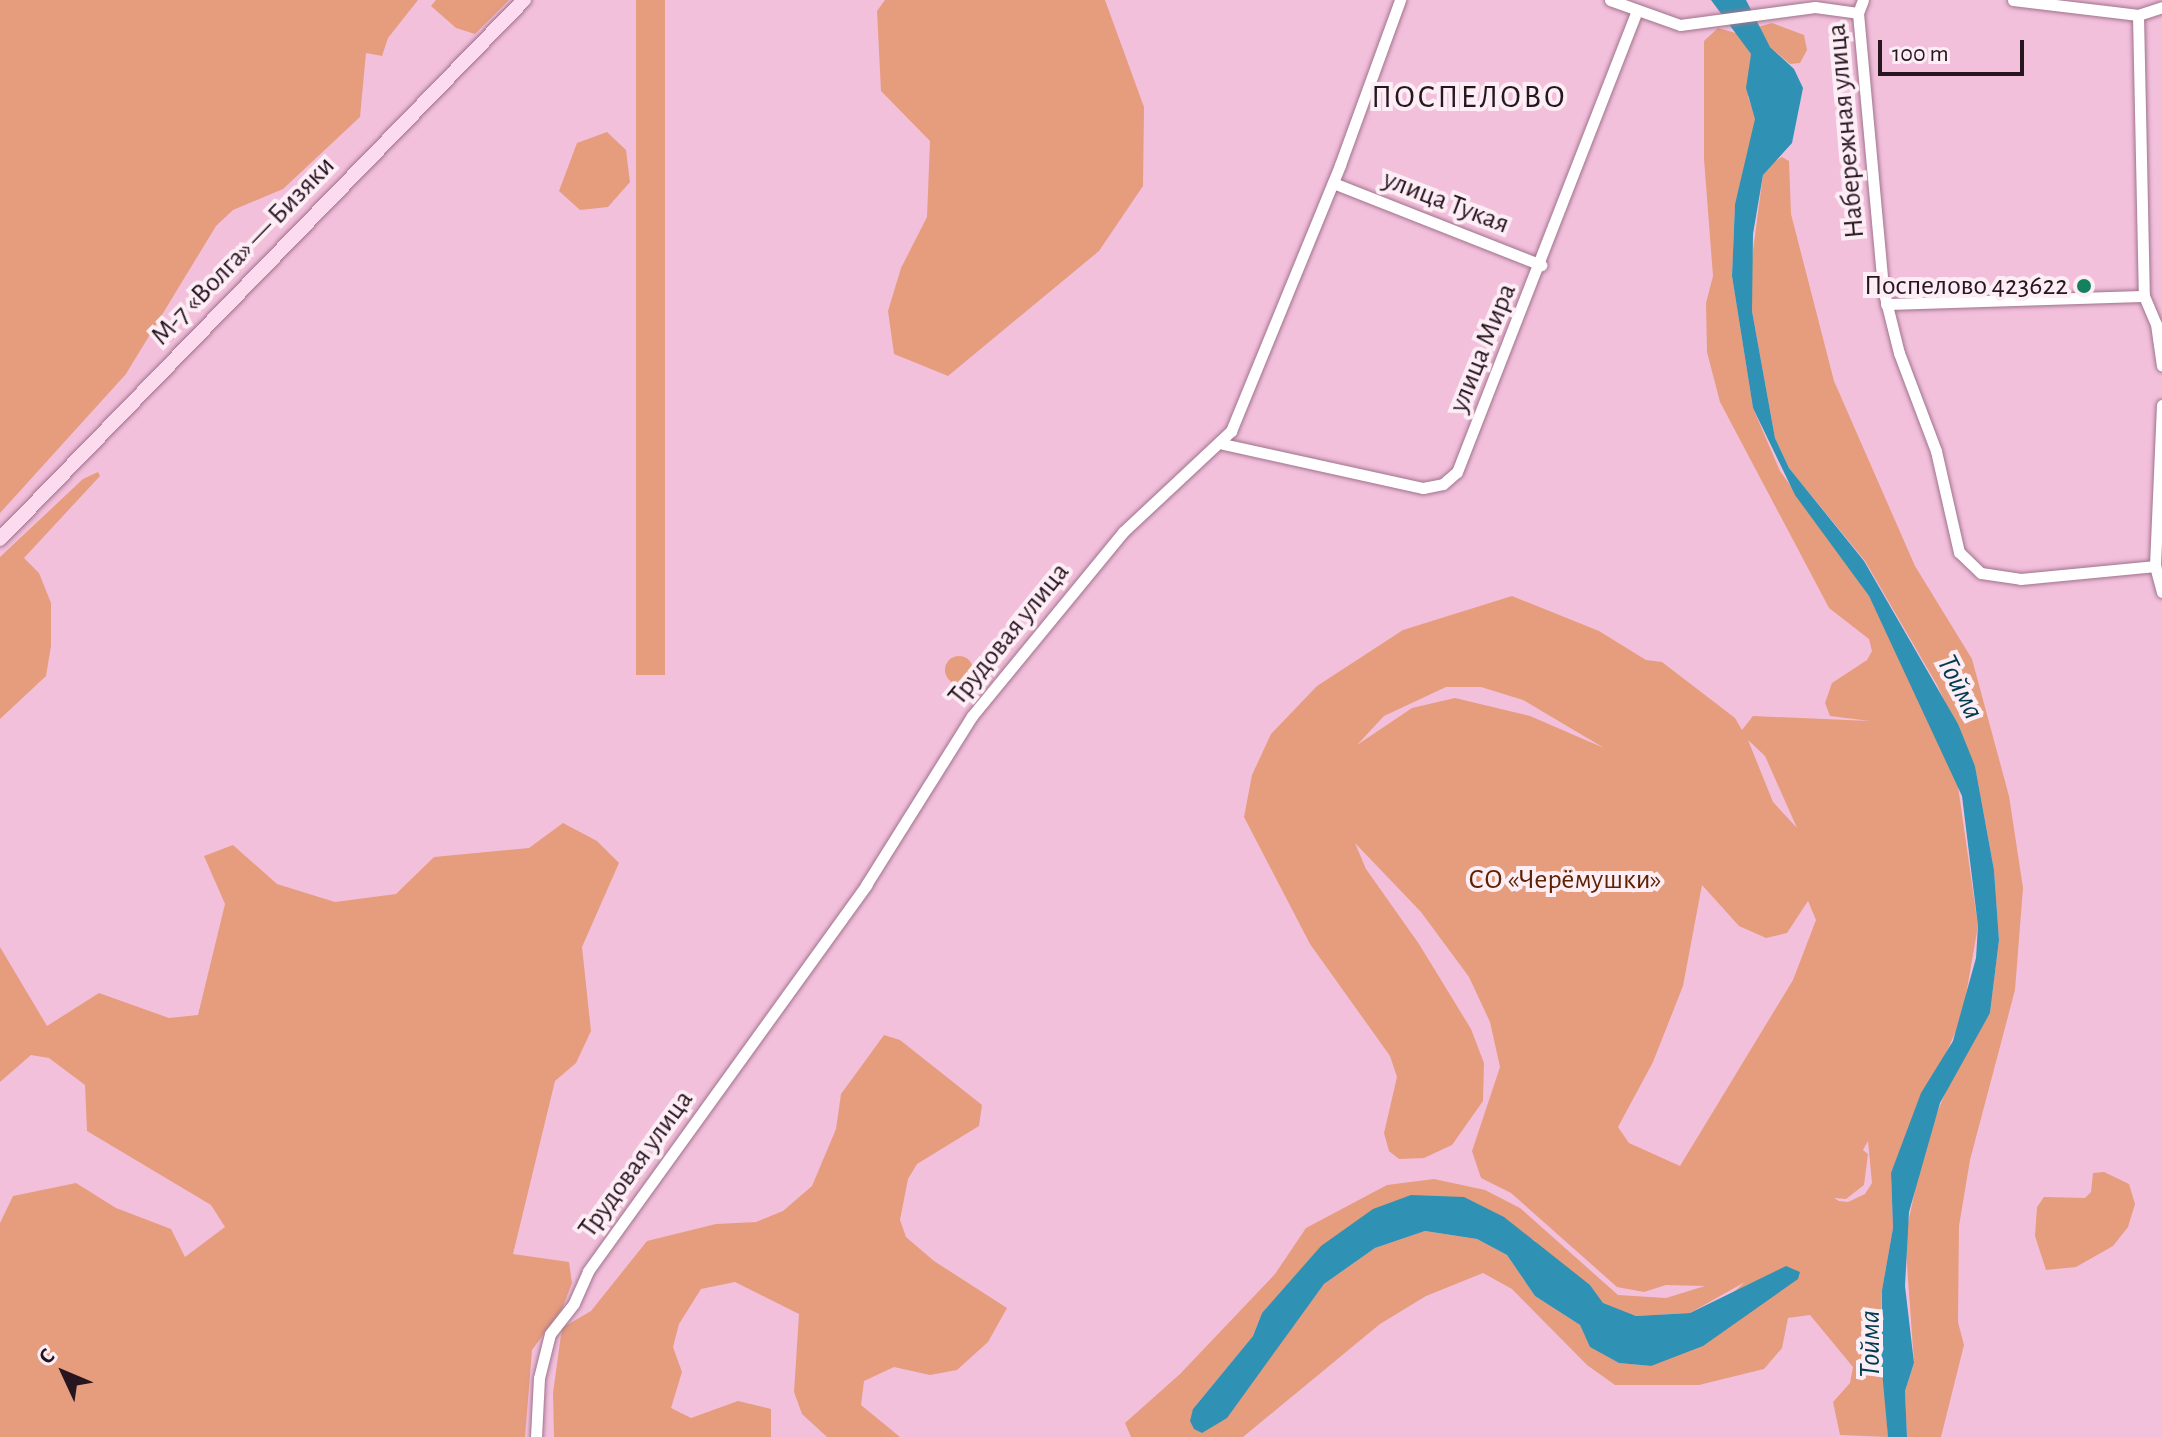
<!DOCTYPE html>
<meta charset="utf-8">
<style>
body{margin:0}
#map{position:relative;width:2162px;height:1437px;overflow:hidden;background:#f3c0dc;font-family:"Alegreya Sans",sans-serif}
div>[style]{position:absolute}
.green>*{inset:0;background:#e59d7d;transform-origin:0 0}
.round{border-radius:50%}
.water>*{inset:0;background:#2f92b4}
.roads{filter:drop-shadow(0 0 2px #a0738c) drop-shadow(0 0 2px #a0738c)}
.minor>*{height:11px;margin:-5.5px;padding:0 5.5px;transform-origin:5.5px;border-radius:5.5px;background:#fff}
.major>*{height:14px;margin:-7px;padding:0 7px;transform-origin:7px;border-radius:7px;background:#fddbee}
.dots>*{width:22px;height:22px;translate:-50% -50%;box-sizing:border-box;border:4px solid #fdedf5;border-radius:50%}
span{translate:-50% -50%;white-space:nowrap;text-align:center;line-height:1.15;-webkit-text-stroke:8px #fdedf5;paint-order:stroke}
.street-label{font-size:28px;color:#27151f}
.poi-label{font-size:28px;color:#27151f}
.right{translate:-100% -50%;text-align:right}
.park-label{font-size:28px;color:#5d2202}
.water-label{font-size:30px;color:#003c4e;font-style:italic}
.quarter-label{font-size:32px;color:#27151f;letter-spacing:2px}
.north{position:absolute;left:24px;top:1333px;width:80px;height:80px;-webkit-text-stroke:6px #fdedf5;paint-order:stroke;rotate:314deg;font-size:22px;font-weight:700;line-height:32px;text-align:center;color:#27151f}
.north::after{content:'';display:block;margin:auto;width:28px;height:36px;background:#27151f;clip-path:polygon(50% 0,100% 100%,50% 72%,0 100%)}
.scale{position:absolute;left:1878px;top:40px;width:146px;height:36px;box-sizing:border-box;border:4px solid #27151f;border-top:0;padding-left:10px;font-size:24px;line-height:28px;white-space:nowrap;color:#27151f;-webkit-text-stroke:6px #fdedf5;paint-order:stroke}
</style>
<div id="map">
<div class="green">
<div style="clip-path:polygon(0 0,418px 0,388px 38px,382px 56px,366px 53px,360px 117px,283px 189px,233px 210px,216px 226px,126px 374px,0 513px)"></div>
<div style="clip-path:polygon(436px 0,509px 0,475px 34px,456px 28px,431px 6px)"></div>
<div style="left:636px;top:0;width:29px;height:675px"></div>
<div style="clip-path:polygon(885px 0,1105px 0,1144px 107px,1143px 186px,1099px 251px,948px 376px,894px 354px,888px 311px,901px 268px,927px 217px,930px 141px,881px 91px,877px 11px)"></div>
<div style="clip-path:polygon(1772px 23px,1804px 35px,1807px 50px,1800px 63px,1790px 64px,1770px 47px,1758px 27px)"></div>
<div style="clip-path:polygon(evenodd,1718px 28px,1739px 34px,1751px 54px,1748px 97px,1756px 119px,1735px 204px,1732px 276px,1753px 408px,1780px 471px,1869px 596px,1957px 779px,1978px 926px,1962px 1018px,1891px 1173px,1893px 1228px,1882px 1290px,1881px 1331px,1888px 1437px,1840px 1435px,1833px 1402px,1850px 1383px,1853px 1367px,1810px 1315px,1788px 1318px,1782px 1348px,1764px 1369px,1699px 1385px,1615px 1385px,1587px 1365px,1512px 1289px,1483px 1273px,1426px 1296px,1380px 1324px,1243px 1437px,1131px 1437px,1125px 1423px,1180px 1374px,1275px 1274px,1306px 1228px,1387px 1185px,1434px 1179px,1485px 1190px,1520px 1208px,1618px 1295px,1666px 1298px,1705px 1286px,1666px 1285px,1644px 1292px,1617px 1287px,1511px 1193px,1481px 1178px,1472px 1151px,1500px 1067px,1490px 1022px,1469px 977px,1421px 912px,1355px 843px,1366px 869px,1419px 944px,1471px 1029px,1484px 1063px,1483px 1101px,1452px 1145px,1424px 1158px,1399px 1159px,1389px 1151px,1384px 1133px,1397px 1077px,1390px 1056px,1310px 944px,1244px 817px,1252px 775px,1271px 734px,1317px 686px,1403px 630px,1512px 596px,1599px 631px,1646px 660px,1662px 662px,1735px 718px,1742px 730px,1753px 716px,1870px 721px,1830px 716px,1825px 703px,1832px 683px,1867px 660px,1872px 651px,1869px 639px,1829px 608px,1720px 402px,1707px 352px,1706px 303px,1713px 276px,1704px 159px,1704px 41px,1718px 28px,1446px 687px,1481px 687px,1523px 700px,1604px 748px,1530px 716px,1455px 698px,1412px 708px,1357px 745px,1384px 716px,1446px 687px,1718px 28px,1748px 740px,1765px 756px,1797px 828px,1773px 802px,1748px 740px,1718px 28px,1702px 885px,1739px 926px,1766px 938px,1787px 933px,1808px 901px,1816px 920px,1793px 980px,1680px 1166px,1629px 1143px,1618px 1127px,1653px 1062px,1683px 986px,1702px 885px,1718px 28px,1868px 1141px,1872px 1183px,1865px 1194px,1848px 1202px,1839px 1201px,1834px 1198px,1846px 1199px,1864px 1185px,1868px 1154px,1863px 1150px,1868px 1141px,1718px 28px,1411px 1195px,1534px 1240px,1546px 1255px,1590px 1285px,1603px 1304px,1636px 1316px,1690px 1313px,1745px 1282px,1651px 1366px,1619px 1363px,1591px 1347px,1580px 1325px,1535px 1296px,1507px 1255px,1477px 1239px,1425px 1231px,1375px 1248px,1324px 1284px,1277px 1347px,1193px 1409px,1253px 1336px,1262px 1313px,1411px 1195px)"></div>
<div style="clip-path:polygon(607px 132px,626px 150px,630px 182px,608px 207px,580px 210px,559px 191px,577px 143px)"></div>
<div style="clip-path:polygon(1782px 157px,1789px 161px,1791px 214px,1834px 381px,1915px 566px,1972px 659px,2009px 796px,2023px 888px,2015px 990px,1970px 1160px,1959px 1226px,1958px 1322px,1964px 1345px,1941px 1437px,1907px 1437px,1905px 1391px,1914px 1363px,1905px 1237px,1926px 1139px,1954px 1072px,1990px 1013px,1999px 940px,1994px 870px,1975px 766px,1937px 685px,1865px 561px,1789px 468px,1775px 438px,1752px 311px,1752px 258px,1763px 175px,1768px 165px)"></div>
<div style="clip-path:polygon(98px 472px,100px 476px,24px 558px,39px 573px,51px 603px,51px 646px,46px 676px,0 719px,0 557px,83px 479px)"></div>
<div class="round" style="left:945px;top:656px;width:28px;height:28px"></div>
<div style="clip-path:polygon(563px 823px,597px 841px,619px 863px,582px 947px,591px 1031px,576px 1063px,555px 1081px,513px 1254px,569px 1262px,572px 1283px,562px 1309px,532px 1350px,525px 1437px,0 1437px,0 1223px,13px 1196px,76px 1183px,116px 1208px,171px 1229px,185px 1257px,225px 1227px,211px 1205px,87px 1131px,85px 1085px,49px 1058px,31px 1055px,0 1082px,0 947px,47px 1026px,99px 993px,169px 1018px,198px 1015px,225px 904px,204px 856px,233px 845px,277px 884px,335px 902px,396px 894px,434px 857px,529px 848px)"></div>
<div style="clip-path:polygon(884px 1035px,900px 1040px,982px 1105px,979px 1126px,917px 1164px,908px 1179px,900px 1220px,906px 1237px,934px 1261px,1007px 1308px,988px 1342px,957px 1370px,930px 1375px,894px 1367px,864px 1381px,861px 1405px,900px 1437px,827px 1437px,802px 1414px,794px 1392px,799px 1314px,735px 1282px,701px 1289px,679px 1324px,673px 1347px,682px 1372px,671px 1408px,691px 1418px,738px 1401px,771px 1409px,771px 1437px,554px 1437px,553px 1393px,562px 1328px,591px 1311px,647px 1241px,716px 1224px,756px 1222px,783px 1211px,812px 1186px,836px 1129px,841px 1094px)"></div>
<div style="clip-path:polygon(2104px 1172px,2129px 1184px,2135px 1204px,2128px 1227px,2113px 1246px,2076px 1267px,2046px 1270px,2035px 1236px,2037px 1207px,2044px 1197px,2085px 1198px,2091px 1192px,2093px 1173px)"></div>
</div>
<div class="water">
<div style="clip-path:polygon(1711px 0,1746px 0,1770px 47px,1794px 69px,1803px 88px,1792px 143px,1763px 175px,1753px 234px,1752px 311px,1775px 438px,1789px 468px,1864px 561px,1958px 724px,1975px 766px,1994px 870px,1999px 940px,1990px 1013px,1940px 1103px,1909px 1212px,1905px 1286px,1914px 1363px,1905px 1391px,1907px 1437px,1888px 1437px,1882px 1371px,1882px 1290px,1893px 1228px,1891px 1173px,1921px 1093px,1953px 1041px,1976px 958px,1978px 926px,1962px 796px,1869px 596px,1795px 495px,1753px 408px,1732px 276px,1735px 204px,1755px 119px,1746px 88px,1751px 54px)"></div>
<div style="clip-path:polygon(1411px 1195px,1464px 1197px,1504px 1217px,1590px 1285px,1603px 1303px,1636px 1316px,1690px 1313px,1786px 1266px,1800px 1272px,1798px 1279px,1703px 1346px,1651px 1366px,1619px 1363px,1590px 1347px,1580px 1325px,1535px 1296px,1507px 1255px,1477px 1239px,1425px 1231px,1375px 1248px,1324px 1284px,1227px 1418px,1202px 1433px,1194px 1429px,1190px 1421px,1193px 1409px,1253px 1336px,1262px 1313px,1321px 1246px,1373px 1209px)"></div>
</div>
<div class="roads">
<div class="minor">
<div style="left:1610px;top:0;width:74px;rotate:19.7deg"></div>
<div style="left:1680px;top:25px;width:136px;rotate:-7.6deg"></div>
<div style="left:1815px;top:7px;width:43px;rotate:7.9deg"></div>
<div style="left:1863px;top:0;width:14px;rotate:111deg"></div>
<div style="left:1858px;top:13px;width:277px;rotate:84.8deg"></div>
<div style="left:1883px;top:289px;width:66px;rotate:76deg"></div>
<div style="left:1899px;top:353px;width:105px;rotate:69.3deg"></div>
<div style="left:1936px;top:451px;width:104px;rotate:77.2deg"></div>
<div style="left:1959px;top:552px;width:30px;rotate:44deg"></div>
<div style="left:1981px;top:573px;width:40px;rotate:8.5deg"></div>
<div style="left:2021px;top:579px;width:135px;rotate:-5.5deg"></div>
<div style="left:2013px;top:0;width:126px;rotate:6.8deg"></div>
<div style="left:2138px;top:15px;width:25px;rotate:-18deg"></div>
<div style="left:2138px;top:15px;width:281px;rotate:88.8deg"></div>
<div style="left:2144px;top:296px;width:30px;rotate:67deg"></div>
<div style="left:2156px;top:324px;width:42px;rotate:81.9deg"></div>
<div style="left:1333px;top:183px;width:224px;rotate:21.5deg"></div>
<div style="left:1886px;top:304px;width:258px;rotate:-1.8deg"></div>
<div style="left:2162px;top:405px;width:161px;rotate:92.5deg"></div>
<div style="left:2155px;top:566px;width:27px;rotate:75deg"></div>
<div style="left:1223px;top:444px;width:205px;rotate:12.4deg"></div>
<div style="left:1423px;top:488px;width:20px;rotate:-11deg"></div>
<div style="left:1443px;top:484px;width:18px;rotate:-41deg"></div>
<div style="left:1457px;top:472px;width:495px;rotate:-68.7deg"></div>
<div style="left:536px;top:1437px;width:59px;rotate:-87.1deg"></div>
<div style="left:539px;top:1378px;width:45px;rotate:-76deg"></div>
<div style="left:550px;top:1334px;width:39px;rotate:-52deg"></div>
<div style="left:574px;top:1303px;width:35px;rotate:-66deg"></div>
<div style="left:588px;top:1271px;width:476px;rotate:-54.2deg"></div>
<div style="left:866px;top:885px;width:199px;rotate:-57.9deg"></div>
<div style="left:972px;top:716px;width:238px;rotate:-50.6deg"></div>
<div style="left:1123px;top:532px;width:148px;rotate:-43.1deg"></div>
<div style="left:1231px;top:431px;width:287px;rotate:-67.7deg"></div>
<div style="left:1340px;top:165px;width:176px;rotate:-70deg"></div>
</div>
<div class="major">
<div style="left:0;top:539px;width:752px;rotate:-45.81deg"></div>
</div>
</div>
<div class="dots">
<div style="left:2084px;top:286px;background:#13815d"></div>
</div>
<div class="street-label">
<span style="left:1846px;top:131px;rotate:-95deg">Набережная улица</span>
<span style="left:1446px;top:202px;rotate:21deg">улица Тукая</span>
<span style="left:243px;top:251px;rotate:-46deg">М-7 «Волга» — Бизяки</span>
<span style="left:1483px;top:348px;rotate:-68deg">улица Мира</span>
<span style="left:1009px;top:634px;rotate:-51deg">Трудовая улица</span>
<span style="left:636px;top:1164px;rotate:-54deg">Трудовая улица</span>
</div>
<div class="poi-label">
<span class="right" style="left:2068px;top:286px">Поспелово 423622</span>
</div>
<div class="park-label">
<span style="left:1565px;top:880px">СО «Черёмушки»</span>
</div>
<div class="water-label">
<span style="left:1960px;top:687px;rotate:63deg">Тойма</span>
<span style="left:1870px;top:1344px;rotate:-90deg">Тойма</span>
</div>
<div class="quarter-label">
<span style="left:1469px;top:97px">ПОСПЕЛОВО</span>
</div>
<div class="north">С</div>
<div class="scale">100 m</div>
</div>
